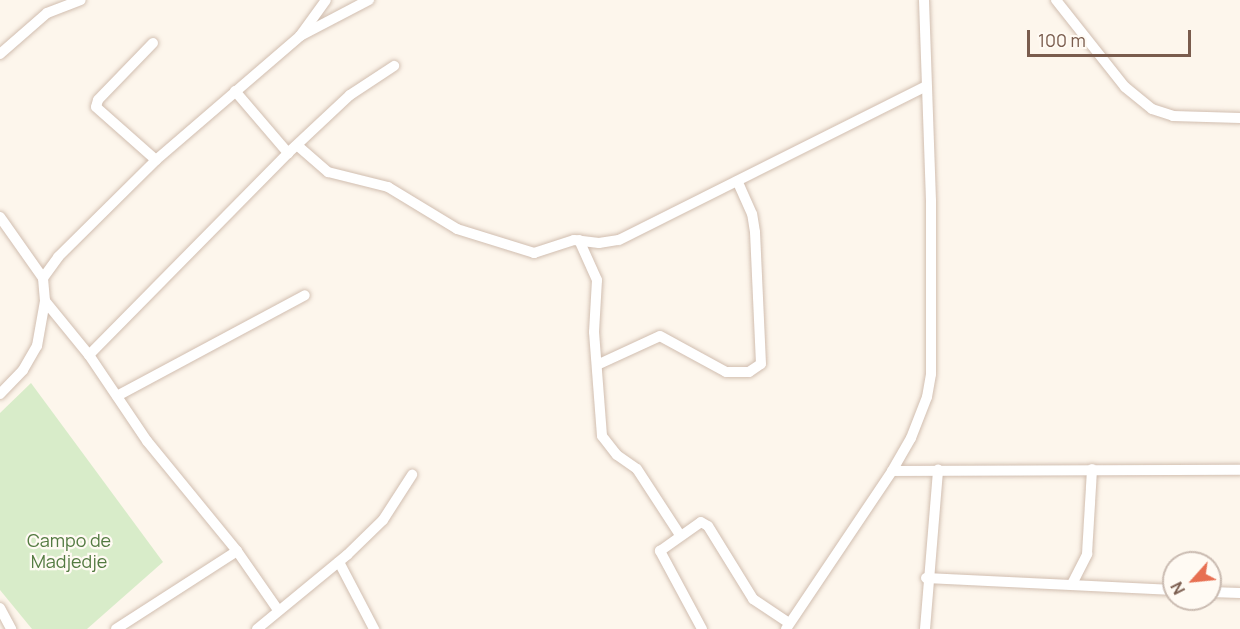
<!DOCTYPE html>
<style>
body{margin:0}
#map{position:relative;width:1240px;height:629px;overflow:hidden;background:#fdf6ec;font-family:Manrope,sans-serif}
div>[style]{position:absolute}
.green>*{inset:0;background:#d8ecc9}
.roads{filter:drop-shadow(0 0 2px #d1beb0) drop-shadow(0 0 2px #d1beb0)}
.minor>*{height:10px;margin:-5px;padding:0 5px;transform-origin:5px;border-radius:5px;background:#fff}
span{translate:-50% -50%;white-space:nowrap;text-align:center;line-height:1.15;-webkit-text-stroke:4.5px #fffaf3;paint-order:stroke}
.park-label{font-size:18px;color:#537a41}
.north{position:absolute;left:1162px;top:551px;width:60px;height:60px;box-sizing:border-box;background:#fffaf3;border:2px solid #cabbb1;border-radius:50%;rotate:243deg;font-size:16px;font-weight:700;line-height:24px;text-align:center;color:#7a5c4d}
.north::after{content:'';display:block;margin:auto;width:21px;height:27px;background:#e76f51;clip-path:polygon(50% 0,100% 100%,50% 72%,0 100%)}
.scale{position:absolute;left:1027px;top:30px;width:164px;height:27px;box-sizing:border-box;border:3px solid #7a5c4d;border-top:0;padding-left:8px;font-size:18px;line-height:21px;white-space:nowrap;color:#7a5c4d;-webkit-text-stroke:4px #fffaf3;paint-order:stroke}
</style>
<div id="map">
<div class="green">
<div style="clip-path:polygon(31px 383px,163px 562px,87px 629px,32px 629px,0 590px,0 413px)"></div>
</div>
<div class="roads">
<div class="minor">
<div style="left:1056px;top:0;width:111px;rotate:51.6deg"></div>
<div style="left:1125px;top:87px;width:35px;rotate:39deg"></div>
<div style="left:1152px;top:109px;width:22px;rotate:18deg"></div>
<div style="left:1173px;top:116px;width:67px;rotate:1.7deg"></div>
<div style="left:300px;top:36px;width:78px;rotate:-27.6deg"></div>
<div style="left:153px;top:43px;width:79px;rotate:134deg"></div>
<div style="left:98px;top:100px;width:7px;rotate:106deg"></div>
<div style="left:96px;top:107px;width:80px;rotate:41.5deg"></div>
<div style="left:0;top:54px;width:62px;rotate:-41.1deg"></div>
<div style="left:47px;top:13px;width:36px;rotate:-21deg"></div>
<div style="left:235px;top:91px;width:82px;rotate:49.5deg"></div>
<div style="left:298px;top:146px;width:40px;rotate:41deg"></div>
<div style="left:328px;top:172px;width:62px;rotate:14deg"></div>
<div style="left:388px;top:187px;width:81px;rotate:31.3deg"></div>
<div style="left:457px;top:229px;width:81px;rotate:17.3deg"></div>
<div style="left:534px;top:253px;width:42px;rotate:-18deg"></div>
<div style="left:574px;top:240px;width:25px;rotate:7deg"></div>
<div style="left:599px;top:243px;width:20px;rotate:-9deg"></div>
<div style="left:619px;top:240px;width:341px;rotate:-26.6deg"></div>
<div style="left:0;top:217px;width:75px;rotate:54.8deg"></div>
<div style="left:579px;top:240px;width:44px;rotate:65.8deg"></div>
<div style="left:597px;top:280px;width:52px;rotate:93.3deg"></div>
<div style="left:594px;top:332px;width:104px;rotate:85.6deg"></div>
<div style="left:602px;top:436px;width:24px;rotate:52deg"></div>
<div style="left:617px;top:455px;width:24px;rotate:35deg"></div>
<div style="left:637px;top:469px;width:79px;rotate:56.9deg"></div>
<div style="left:45px;top:301px;width:70px;rotate:50.8deg"></div>
<div style="left:89px;top:355px;width:104px;rotate:56deg"></div>
<div style="left:147px;top:441px;width:142px;rotate:50.7deg"></div>
<div style="left:237px;top:551px;width:72px;rotate:55.2deg"></div>
<div style="left:89px;top:355px;width:284px;rotate:-45.4deg"></div>
<div style="left:288px;top:153px;width:85px;rotate:-43.1deg"></div>
<div style="left:350px;top:95px;width:53px;rotate:-33.4deg"></div>
<div style="left:597px;top:365px;width:69px;rotate:-24.7deg"></div>
<div style="left:660px;top:336px;width:75px;rotate:28.6deg"></div>
<div style="left:726px;top:372px;width:23px"></div>
<div style="left:749px;top:372px;width:14px;rotate:-34deg"></div>
<div style="left:761px;top:364px;width:132px;rotate:-92.6deg"></div>
<div style="left:755px;top:232px;width:18px;rotate:-99deg"></div>
<div style="left:752px;top:214px;width:36px;rotate:-114deg"></div>
<div style="left:0;top:394px;width:33px;rotate:-46deg"></div>
<div style="left:23px;top:370px;width:28px;rotate:-60deg"></div>
<div style="left:37px;top:346px;width:46px;rotate:-79.9deg"></div>
<div style="left:45px;top:301px;width:23px;rotate:-95deg"></div>
<div style="left:43px;top:278px;width:26px;rotate:-54deg"></div>
<div style="left:58px;top:257px;width:138px;rotate:-44.7deg"></div>
<div style="left:156px;top:160px;width:190px;rotate:-40.7deg"></div>
<div style="left:300px;top:36px;width:44px;rotate:-54.2deg"></div>
<div style="left:117px;top:396px;width:213px;rotate:-28.2deg"></div>
<div style="left:892px;top:471px;width:348px;rotate:-0.2deg"></div>
<div style="left:339px;top:562px;width:76px;rotate:62.4deg"></div>
<div style="left:926px;top:578px;width:248px;rotate:2.8deg"></div>
<div style="left:1072px;top:584px;width:34px;rotate:-63deg"></div>
<div style="left:1087px;top:554px;width:85px;rotate:-86.6deg"></div>
<div style="left:1210px;top:592px;width:30px;rotate:2deg"></div>
<div style="left:0;top:608px;width:24px;rotate:62deg"></div>
<div style="left:116px;top:629px;width:144px;rotate:-32.8deg"></div>
<div style="left:257px;top:629px;width:117px;rotate:-39.4deg"></div>
<div style="left:347px;top:555px;width:50px;rotate:-44.2deg"></div>
<div style="left:383px;top:520px;width:54px;rotate:-57.2deg"></div>
<div style="left:702px;top:629px;width:89px;rotate:-118.3deg"></div>
<div style="left:660px;top:551px;width:50px;rotate:-35.3deg"></div>
<div style="left:701px;top:522px;width:8px;rotate:30deg"></div>
<div style="left:708px;top:526px;width:86px;rotate:58.3deg"></div>
<div style="left:753px;top:599px;width:43px;rotate:33.7deg"></div>
<div style="left:786px;top:629px;width:190px;rotate:-56.1deg"></div>
<div style="left:892px;top:471px;width:38px;rotate:-60deg"></div>
<div style="left:911px;top:438px;width:44px;rotate:-68.7deg"></div>
<div style="left:927px;top:397px;width:23px;rotate:-80deg"></div>
<div style="left:931px;top:374px;width:173px;rotate:-90deg"></div>
<div style="left:931px;top:201px;width:201px;rotate:-92deg"></div>
<div style="left:925px;top:629px;width:160px;rotate:-85.3deg"></div>
</div>
</div>
<div class="park-label">
<span style="left:69px;top:551px">Campo de<br>Madjedje</span>
</div>
<div class="north">N</div>
<div class="scale">100 m</div>
</div>
